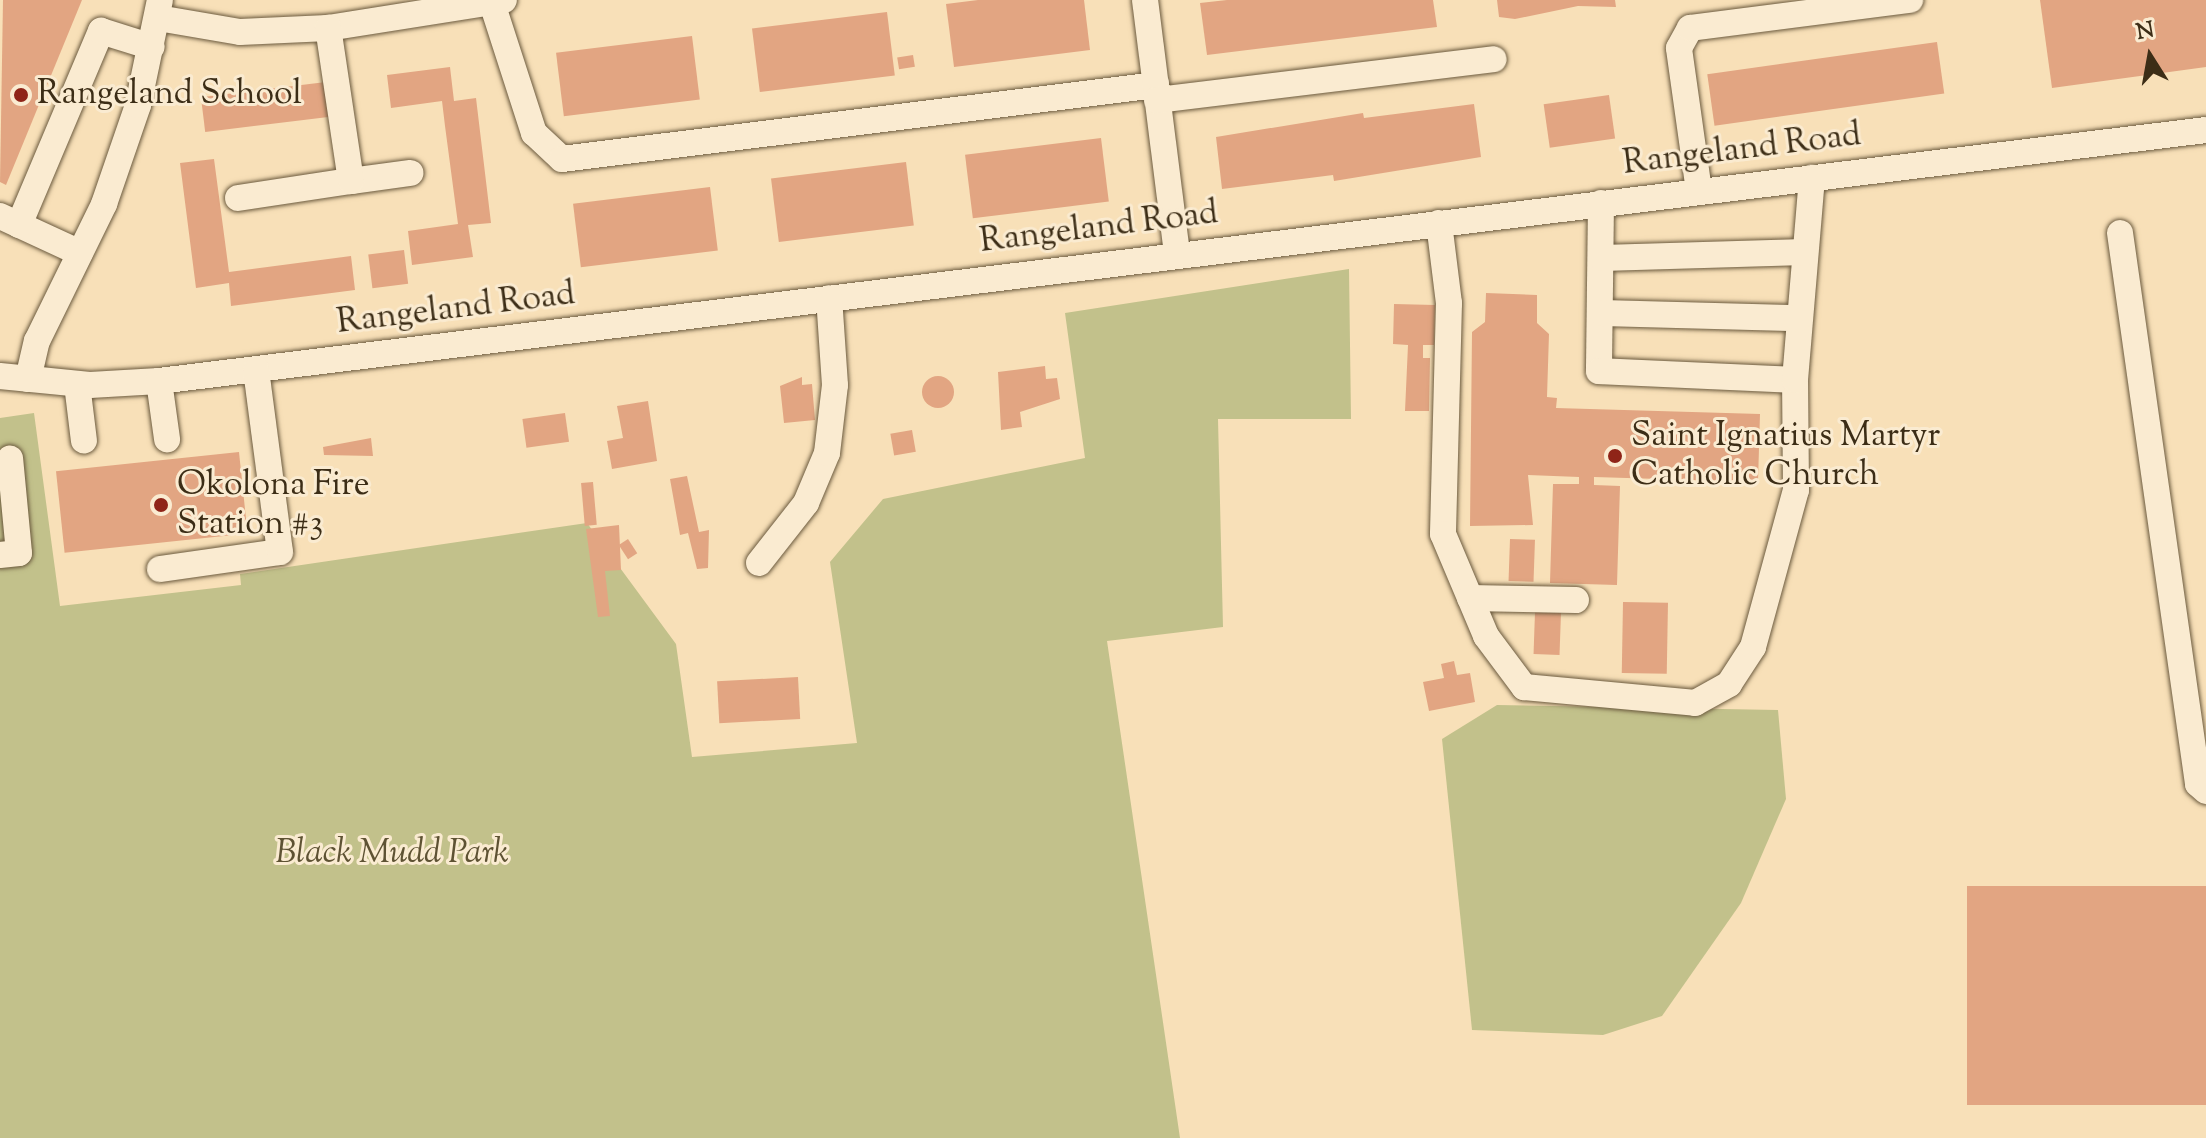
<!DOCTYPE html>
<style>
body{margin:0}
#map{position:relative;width:2206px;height:1138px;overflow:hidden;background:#f8e0b8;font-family:"Sorts Mill Goudy",serif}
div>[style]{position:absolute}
.green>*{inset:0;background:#c2c18b}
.building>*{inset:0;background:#e2a582;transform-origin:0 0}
.round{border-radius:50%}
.roads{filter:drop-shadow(0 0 2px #6b5a3e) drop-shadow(0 0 2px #6b5a3e)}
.minor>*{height:26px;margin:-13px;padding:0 13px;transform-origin:13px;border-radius:13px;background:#faebd1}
.dots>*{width:22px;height:22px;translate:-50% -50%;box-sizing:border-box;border:4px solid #faebd1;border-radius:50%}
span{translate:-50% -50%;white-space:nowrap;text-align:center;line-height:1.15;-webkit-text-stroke:6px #faebd1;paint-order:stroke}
.poi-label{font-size:34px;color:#3c2d16}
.left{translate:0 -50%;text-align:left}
.street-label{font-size:34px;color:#3c2d16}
.park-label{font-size:34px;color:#5e5233;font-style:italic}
.north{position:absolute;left:2110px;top:16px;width:80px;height:80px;-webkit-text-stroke:6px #faebd1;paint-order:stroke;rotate:349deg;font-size:22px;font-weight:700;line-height:32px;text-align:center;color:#3c2d16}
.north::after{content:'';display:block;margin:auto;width:28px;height:36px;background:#3c2d16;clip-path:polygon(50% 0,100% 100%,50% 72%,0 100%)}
</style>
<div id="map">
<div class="green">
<div style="clip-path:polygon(1349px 269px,1351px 419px,1218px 419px,1223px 627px,1107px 641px,1180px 1138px,0 1138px,0 418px,34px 413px,60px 606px,241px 585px,240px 574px,587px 523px,676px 644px,692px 757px,857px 743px,830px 562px,883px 499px,1085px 458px,1065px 313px)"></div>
<div style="clip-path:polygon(1497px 705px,1778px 710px,1786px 799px,1741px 903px,1662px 1016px,1603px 1035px,1472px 1030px,1442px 739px)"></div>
</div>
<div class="building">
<div style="clip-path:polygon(3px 0,82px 0,6px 185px,0 182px)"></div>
<div style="clip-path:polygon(978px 0,1084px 0,1090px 50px,954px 67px,946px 4px)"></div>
<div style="clip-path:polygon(1227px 0,1433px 0,1437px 27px,1207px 55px,1200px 3px)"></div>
<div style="clip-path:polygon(1497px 0,1615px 0,1616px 7px,1578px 6px,1515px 19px,1499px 17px)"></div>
<div style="clip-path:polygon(2040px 0,2206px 0,2206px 67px,2052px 88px)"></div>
<div style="left:887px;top:12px;width:64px;height:136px;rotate:83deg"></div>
<div style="left:692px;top:36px;width:64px;height:137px;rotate:83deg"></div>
<div style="left:1937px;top:42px;width:52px;height:232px;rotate:82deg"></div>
<div style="left:913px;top:55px;width:12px;height:16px;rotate:81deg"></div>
<div style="clip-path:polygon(450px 67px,454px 101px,476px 98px,491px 223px,468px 225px,473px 257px,412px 265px,408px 231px,458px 224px,445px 126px,442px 101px,391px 108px,387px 75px)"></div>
<div style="left:326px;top:82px;width:35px;height:126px;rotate:83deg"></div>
<div style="left:1609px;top:95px;width:44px;height:66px;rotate:82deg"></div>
<div style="clip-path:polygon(1474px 104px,1481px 157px,1334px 181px,1333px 175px,1222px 189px,1216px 137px,1363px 113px,1364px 118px)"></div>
<div style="left:1101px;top:138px;width:64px;height:137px;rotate:83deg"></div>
<div style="clip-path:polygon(214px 159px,229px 272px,351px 256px,355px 290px,231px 306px,229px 283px,196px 288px,180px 163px)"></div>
<div style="left:906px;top:162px;width:64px;height:136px;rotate:83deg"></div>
<div style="left:710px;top:187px;width:64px;height:138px;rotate:83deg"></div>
<div style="left:404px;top:250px;width:34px;height:36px;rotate:83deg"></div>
<div style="clip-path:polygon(1486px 293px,1537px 295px,1537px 323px,1549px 334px,1547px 397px,1557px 398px,1556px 408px,1760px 414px,1758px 482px,1594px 477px,1594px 485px,1620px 486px,1617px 585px,1550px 583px,1553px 484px,1579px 484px,1579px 477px,1528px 475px,1533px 525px,1470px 526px,1472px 332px,1485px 322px)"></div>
<div style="clip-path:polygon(1394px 304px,1435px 305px,1434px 345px,1423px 345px,1423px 358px,1430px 358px,1429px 411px,1405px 411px,1408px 345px,1393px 344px)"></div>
<div style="clip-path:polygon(1045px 366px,1046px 379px,1057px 378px,1060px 399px,1020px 412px,1022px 427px,1001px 430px,998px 372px)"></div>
<div class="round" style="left:922px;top:376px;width:32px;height:32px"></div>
<div style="clip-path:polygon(802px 377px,802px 385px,812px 384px,815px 420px,784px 423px,780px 386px)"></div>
<div style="clip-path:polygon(648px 401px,657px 461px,612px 469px,607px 441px,623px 438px,617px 406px)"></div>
<div style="left:565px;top:413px;width:29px;height:43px;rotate:82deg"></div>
<div style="left:912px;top:430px;width:22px;height:22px;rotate:80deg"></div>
<div style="clip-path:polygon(371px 438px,373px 456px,324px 455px,323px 447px)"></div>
<div style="left:239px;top:452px;width:82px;height:184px;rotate:84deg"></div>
<div style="clip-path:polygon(687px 476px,699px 532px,709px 530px,708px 568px,697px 569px,688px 533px,680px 535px,670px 479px)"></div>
<div style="left:593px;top:482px;width:43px;height:12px;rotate:85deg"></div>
<div style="clip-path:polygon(619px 525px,621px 570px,605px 571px,610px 616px,598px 617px,586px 529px)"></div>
<div style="left:628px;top:539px;width:17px;height:11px;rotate:57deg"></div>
<div style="left:1510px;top:539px;width:25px;height:42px;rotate:2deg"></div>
<div style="left:1623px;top:602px;width:45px;height:71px;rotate:1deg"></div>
<div style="left:1535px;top:612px;width:26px;height:42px;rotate:2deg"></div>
<div style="clip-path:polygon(1454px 661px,1457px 675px,1470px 673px,1475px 702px,1429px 711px,1423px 682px,1444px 678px,1441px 664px)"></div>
<div style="left:798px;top:677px;width:42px;height:81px;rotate:87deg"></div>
<div style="left:2206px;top:886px;width:219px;height:239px;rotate:90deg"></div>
</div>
<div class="roads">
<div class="minor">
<div style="left:491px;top:0;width:140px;rotate:72.1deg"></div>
<div style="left:534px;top:133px;width:38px;rotate:43deg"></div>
<div style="left:562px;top:159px;width:599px;rotate:-7.1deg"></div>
<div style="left:1145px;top:0;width:257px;rotate:82.8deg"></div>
<div style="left:158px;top:18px;width:83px;rotate:9.7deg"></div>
<div style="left:240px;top:32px;width:88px;rotate:-2.6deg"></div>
<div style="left:328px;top:28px;width:178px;rotate:-9deg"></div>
<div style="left:1157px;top:100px;width:339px;rotate:-6.9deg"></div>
<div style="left:351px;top:181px;width:60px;rotate:-7.7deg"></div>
<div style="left:1699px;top:191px;width:144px;rotate:-98deg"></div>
<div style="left:1679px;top:48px;width:23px;rotate:-61deg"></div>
<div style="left:1690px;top:28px;width:222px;rotate:-7.3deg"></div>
<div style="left:238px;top:198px;width:114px;rotate:-8.6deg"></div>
<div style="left:351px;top:181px;width:155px;rotate:-98.5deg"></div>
<div style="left:1601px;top:203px;width:168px;rotate:90.7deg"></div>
<div style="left:1599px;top:371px;width:196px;rotate:2.6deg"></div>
<div style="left:0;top:216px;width:88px;rotate:24.8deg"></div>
<div style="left:1439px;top:223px;width:81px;rotate:82.9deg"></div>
<div style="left:1449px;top:303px;width:231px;rotate:91.5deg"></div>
<div style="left:1443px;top:534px;width:111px;rotate:67.1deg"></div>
<div style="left:1486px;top:636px;width:64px;rotate:53.3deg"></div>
<div style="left:1524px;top:687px;width:172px;rotate:5.3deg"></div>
<div style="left:1695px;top:703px;width:39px;rotate:-29deg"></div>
<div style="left:1729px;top:684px;width:44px;rotate:-57deg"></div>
<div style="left:1753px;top:647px;width:163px;rotate:-74.7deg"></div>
<div style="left:1796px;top:490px;width:110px;rotate:-90.5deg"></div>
<div style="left:1795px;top:380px;width:203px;rotate:-85.2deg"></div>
<div style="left:19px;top:225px;width:211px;rotate:-67.1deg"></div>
<div style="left:101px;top:31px;width:53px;rotate:17.4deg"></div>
<div style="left:2120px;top:233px;width:556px;rotate:81.94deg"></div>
<div style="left:2198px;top:784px;width:11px;rotate:41deg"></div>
<div style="left:1602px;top:258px;width:203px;rotate:-1.7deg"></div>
<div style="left:1602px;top:313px;width:197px;rotate:1.5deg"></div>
<div style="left:0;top:376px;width:90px;rotate:5.7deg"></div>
<div style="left:90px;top:385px;width:69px;rotate:-3.3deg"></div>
<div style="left:159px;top:381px;width:2062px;rotate:-6.99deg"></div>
<div style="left:28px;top:379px;width:39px;rotate:-77deg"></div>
<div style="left:37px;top:341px;width:153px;rotate:-63.9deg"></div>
<div style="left:104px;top:204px;width:105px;rotate:-71deg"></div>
<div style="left:138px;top:105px;width:107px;rotate:-78.2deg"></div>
<div style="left:159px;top:381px;width:59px;rotate:82.1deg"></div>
<div style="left:77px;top:384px;width:57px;rotate:83deg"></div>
<div style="left:0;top:555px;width:19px;rotate:-6deg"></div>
<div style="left:19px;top:553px;width:95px;rotate:-95.4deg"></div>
<div style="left:759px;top:563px;width:76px;rotate:-51.9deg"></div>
<div style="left:806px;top:503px;width:54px;rotate:-67.2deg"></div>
<div style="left:827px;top:453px;width:68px;rotate:-83.3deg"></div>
<div style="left:835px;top:385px;width:87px;rotate:-93.9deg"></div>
<div style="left:160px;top:569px;width:121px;rotate:-8.1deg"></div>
<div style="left:280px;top:552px;width:184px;rotate:-97.5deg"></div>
<div style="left:1470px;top:598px;width:106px;rotate:1.1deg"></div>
</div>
</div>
<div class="dots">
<div style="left:21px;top:95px;background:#8f2418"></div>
<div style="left:1615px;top:456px;background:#8f2418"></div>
<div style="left:161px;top:505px;background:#8f2418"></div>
</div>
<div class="poi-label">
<span class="left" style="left:37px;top:95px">Rangeland School</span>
<span class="left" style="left:1631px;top:456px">Saint Ignatius Martyr<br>Catholic Church</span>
<span class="left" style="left:177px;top:505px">Okolona Fire<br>Station #3</span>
</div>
<div class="street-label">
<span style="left:1742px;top:150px;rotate:-7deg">Rangeland Road</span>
<span style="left:1099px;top:228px;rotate:-7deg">Rangeland Road</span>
<span style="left:456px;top:309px;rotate:-7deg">Rangeland Road</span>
</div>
<div class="park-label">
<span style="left:392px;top:854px">Black Mudd Park</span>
</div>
<div class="north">N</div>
</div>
